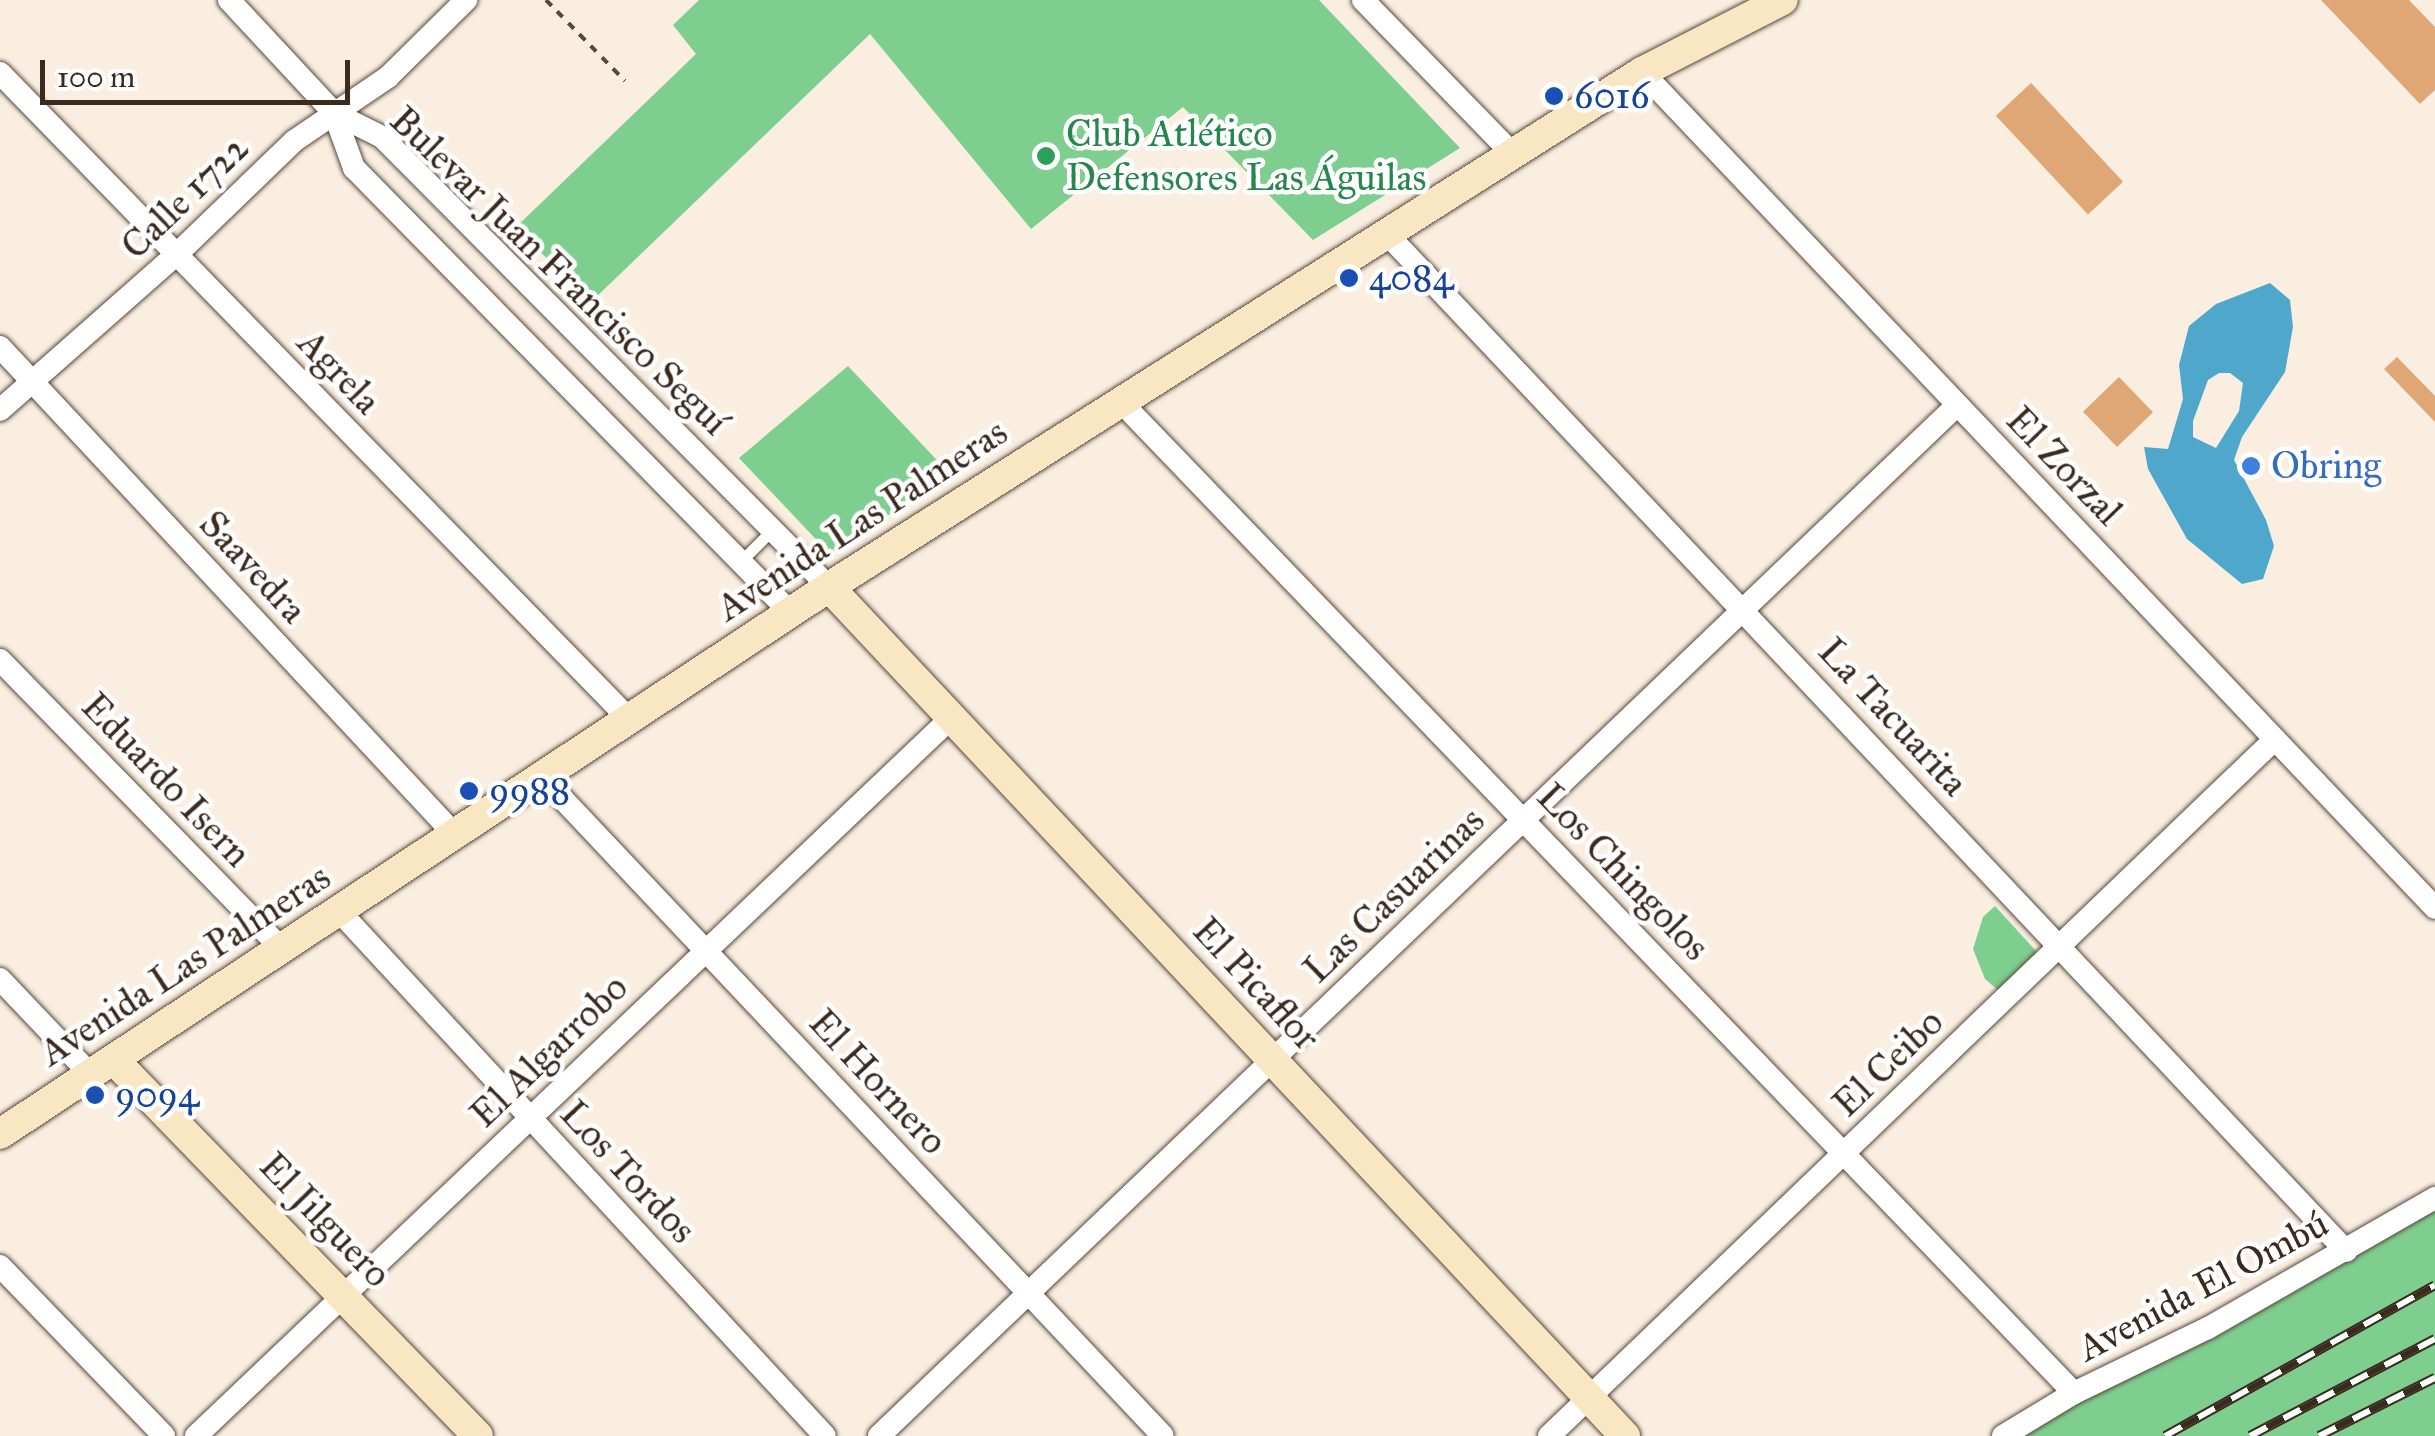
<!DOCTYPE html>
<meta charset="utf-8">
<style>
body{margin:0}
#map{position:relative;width:2435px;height:1436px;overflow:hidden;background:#f9eee0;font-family:"IM FELL Great Primer",serif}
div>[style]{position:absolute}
.green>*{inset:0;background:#7ecf8f}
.water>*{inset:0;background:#4fa7cc}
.building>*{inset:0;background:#e0a776;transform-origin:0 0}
.path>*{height:4px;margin-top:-2px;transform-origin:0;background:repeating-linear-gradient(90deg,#58473b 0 8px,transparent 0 16px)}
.roads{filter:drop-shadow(0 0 2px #58473b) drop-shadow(0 0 2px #58473b)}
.lane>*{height:11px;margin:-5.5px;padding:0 5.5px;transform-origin:5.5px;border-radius:5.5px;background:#fff}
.street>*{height:22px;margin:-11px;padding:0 11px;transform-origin:11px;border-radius:11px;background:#fff}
.secondary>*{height:30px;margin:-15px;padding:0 15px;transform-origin:15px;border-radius:15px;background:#f9e7c3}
.rail>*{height:10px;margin-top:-5px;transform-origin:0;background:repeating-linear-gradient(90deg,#fff 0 19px,#3b2a1e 0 38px);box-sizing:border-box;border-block:2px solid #3b2a1e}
.dots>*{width:28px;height:28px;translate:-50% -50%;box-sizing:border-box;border:5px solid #fff;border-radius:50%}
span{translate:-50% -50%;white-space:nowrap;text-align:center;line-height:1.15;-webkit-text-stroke:9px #fff;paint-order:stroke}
.transit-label{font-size:38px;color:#164399}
.left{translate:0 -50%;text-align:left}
.leisure-label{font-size:38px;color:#27864d}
.street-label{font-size:38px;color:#3b2a1e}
.shop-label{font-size:38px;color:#366cbe}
.scale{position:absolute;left:40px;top:60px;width:310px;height:45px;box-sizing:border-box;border:5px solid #3b2a1e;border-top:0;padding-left:12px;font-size:30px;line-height:35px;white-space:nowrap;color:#3b2a1e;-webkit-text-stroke:8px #fff;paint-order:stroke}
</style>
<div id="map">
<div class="green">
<div style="clip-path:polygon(699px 0,1319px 0,1460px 148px,1313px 240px,1183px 107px,1031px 229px,870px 34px,592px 301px,515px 228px,696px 54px,673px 25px)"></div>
<div style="clip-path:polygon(848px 366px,951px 475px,829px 553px,739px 458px)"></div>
<div style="clip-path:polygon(1995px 906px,2038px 953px,1998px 990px,1985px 979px,1973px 949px,1983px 917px)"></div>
<div style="clip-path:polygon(2435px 1198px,2435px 1436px,2003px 1436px)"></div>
</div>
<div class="water">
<div style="clip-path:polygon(evenodd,2270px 283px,2290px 300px,2293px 327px,2285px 372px,2242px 437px,2234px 460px,2266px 520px,2274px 546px,2263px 579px,2242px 584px,2187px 539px,2148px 469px,2144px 447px,2168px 449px,2183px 399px,2179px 365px,2189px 326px,2216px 304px,2270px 283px,2219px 373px,2230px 373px,2243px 383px,2239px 411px,2216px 448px,2193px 437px,2193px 421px,2208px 380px,2219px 373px)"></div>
</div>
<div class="building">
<div style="clip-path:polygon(2321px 0,2409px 0,2435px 27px,2435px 90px,2420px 104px)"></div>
<div style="left:2031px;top:83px;width:135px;height:48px;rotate:47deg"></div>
<div style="clip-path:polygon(2397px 357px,2435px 396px,2435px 422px,2384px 369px)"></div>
<div style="left:2119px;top:377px;width:49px;height:50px;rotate:46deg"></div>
</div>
<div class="path">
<div style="left:546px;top:0;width:113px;rotate:45.7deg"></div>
</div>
<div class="roads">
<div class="lane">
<div style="left:740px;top:562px;width:47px;rotate:-45deg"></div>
</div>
<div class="street">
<div style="left:229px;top:0;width:154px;rotate:47.1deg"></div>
<div style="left:334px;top:113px;width:54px;rotate:26.6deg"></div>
<div style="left:382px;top:137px;width:634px;rotate:45.19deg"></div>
<div style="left:1363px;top:0;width:215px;rotate:45.8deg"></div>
<div style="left:1642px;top:72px;width:1152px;rotate:46.51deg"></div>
<div style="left:0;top:73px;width:902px;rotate:45.76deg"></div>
<div style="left:334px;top:113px;width:59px;rotate:70deg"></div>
<div style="left:354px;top:168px;width:622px;rotate:45.52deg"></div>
<div style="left:1387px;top:234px;width:1398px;rotate:46.68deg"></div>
<div style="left:0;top:347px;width:667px;rotate:47deg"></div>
<div style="left:1121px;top:402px;width:1375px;rotate:46.12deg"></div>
<div style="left:0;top:410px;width:235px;rotate:-41.4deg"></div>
<div style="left:176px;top:255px;width:164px;rotate:-44deg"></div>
<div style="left:294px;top:141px;width:114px;rotate:-34.2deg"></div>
<div style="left:388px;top:77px;width:110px;rotate:-44.6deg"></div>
<div style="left:0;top:660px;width:404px;rotate:45.7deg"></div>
<div style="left:542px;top:777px;width:905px;rotate:46.7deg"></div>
<div style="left:339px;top:911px;width:715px;rotate:47.21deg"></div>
<div style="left:0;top:979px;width:132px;rotate:46.5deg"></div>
<div style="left:0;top:1266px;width:236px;rotate:46deg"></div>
<div style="left:196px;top:1436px;width:1042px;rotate:-43.56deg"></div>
<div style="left:879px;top:1436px;width:1492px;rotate:-43.72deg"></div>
<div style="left:1549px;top:1436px;width:1006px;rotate:-43.83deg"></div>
<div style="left:2003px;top:1436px;width:83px;rotate:-31.2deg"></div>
<div style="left:2074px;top:1393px;width:149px;rotate:-25.9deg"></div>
<div style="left:2208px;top:1328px;width:262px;rotate:-29.8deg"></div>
</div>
<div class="secondary">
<div style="left:829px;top:587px;width:1164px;rotate:46.85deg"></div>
<div style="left:114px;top:1060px;width:523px;rotate:45.93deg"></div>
<div style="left:0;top:1134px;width:993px;rotate:-33.42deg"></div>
<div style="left:829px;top:587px;width:962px;rotate:-32.35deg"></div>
<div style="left:1642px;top:72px;width:158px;rotate:-27.1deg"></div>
</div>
</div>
<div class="rail">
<div style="left:2165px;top:1436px;width:309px;rotate:-29.2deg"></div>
<div style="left:2250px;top:1436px;width:209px;rotate:-27.7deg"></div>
<div style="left:2319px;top:1436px;width:130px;rotate:-26.6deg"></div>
</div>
<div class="dots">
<div style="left:1554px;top:96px;background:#1a4fb4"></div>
<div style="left:1046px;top:156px;background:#2e9e5b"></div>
<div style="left:1349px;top:278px;background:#1a4fb4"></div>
<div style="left:2251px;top:466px;background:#3f7fe0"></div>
<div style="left:469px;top:791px;background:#1a4fb4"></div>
<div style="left:95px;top:1095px;background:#1a4fb4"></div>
</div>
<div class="transit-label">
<span class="left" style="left:1574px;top:96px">6016</span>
<span class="left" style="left:1369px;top:278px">4084</span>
<span class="left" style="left:489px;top:791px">9988</span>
<span class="left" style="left:115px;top:1095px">9094</span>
</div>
<div class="leisure-label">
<span class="left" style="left:1066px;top:156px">Club Atlético<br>Defensores Las Águilas</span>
</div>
<div class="street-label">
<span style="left:185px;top:197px;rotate:-44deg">Calle 1722</span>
<span style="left:559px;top:271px;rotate:44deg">Bulevar Juan Francisco Seguí</span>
<span style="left:339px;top:372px;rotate:46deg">Agrela</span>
<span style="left:2064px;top:466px;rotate:46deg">El Zorzal</span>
<span style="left:862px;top:520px;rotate:-33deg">Avenida Las Palmeras</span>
<span style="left:253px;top:567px;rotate:47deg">Saavedra</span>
<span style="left:1893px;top:717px;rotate:47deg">La Tacuarita</span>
<span style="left:166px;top:780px;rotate:46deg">Eduardo Isern</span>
<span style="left:1623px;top:872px;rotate:46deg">Los Chingolos</span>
<span style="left:1394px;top:895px;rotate:-44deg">Las Casuarinas</span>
<span style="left:185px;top:965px;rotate:-33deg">Avenida Las Palmeras</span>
<span style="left:1256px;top:984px;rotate:47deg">El Picaflor</span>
<span style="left:549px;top:1051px;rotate:-44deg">El Algarrobo</span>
<span style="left:1888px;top:1063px;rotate:-44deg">El Ceibo</span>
<span style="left:878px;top:1082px;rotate:47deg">El Hornero</span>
<span style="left:628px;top:1172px;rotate:47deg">Los Tordos</span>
<span style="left:325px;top:1220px;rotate:46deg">El Jilguero</span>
<span style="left:2203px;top:1286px;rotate:-28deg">Avenida El Ombú</span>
</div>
<div class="shop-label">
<span class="left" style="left:2271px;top:466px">Obring</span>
</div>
<div class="scale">100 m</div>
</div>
